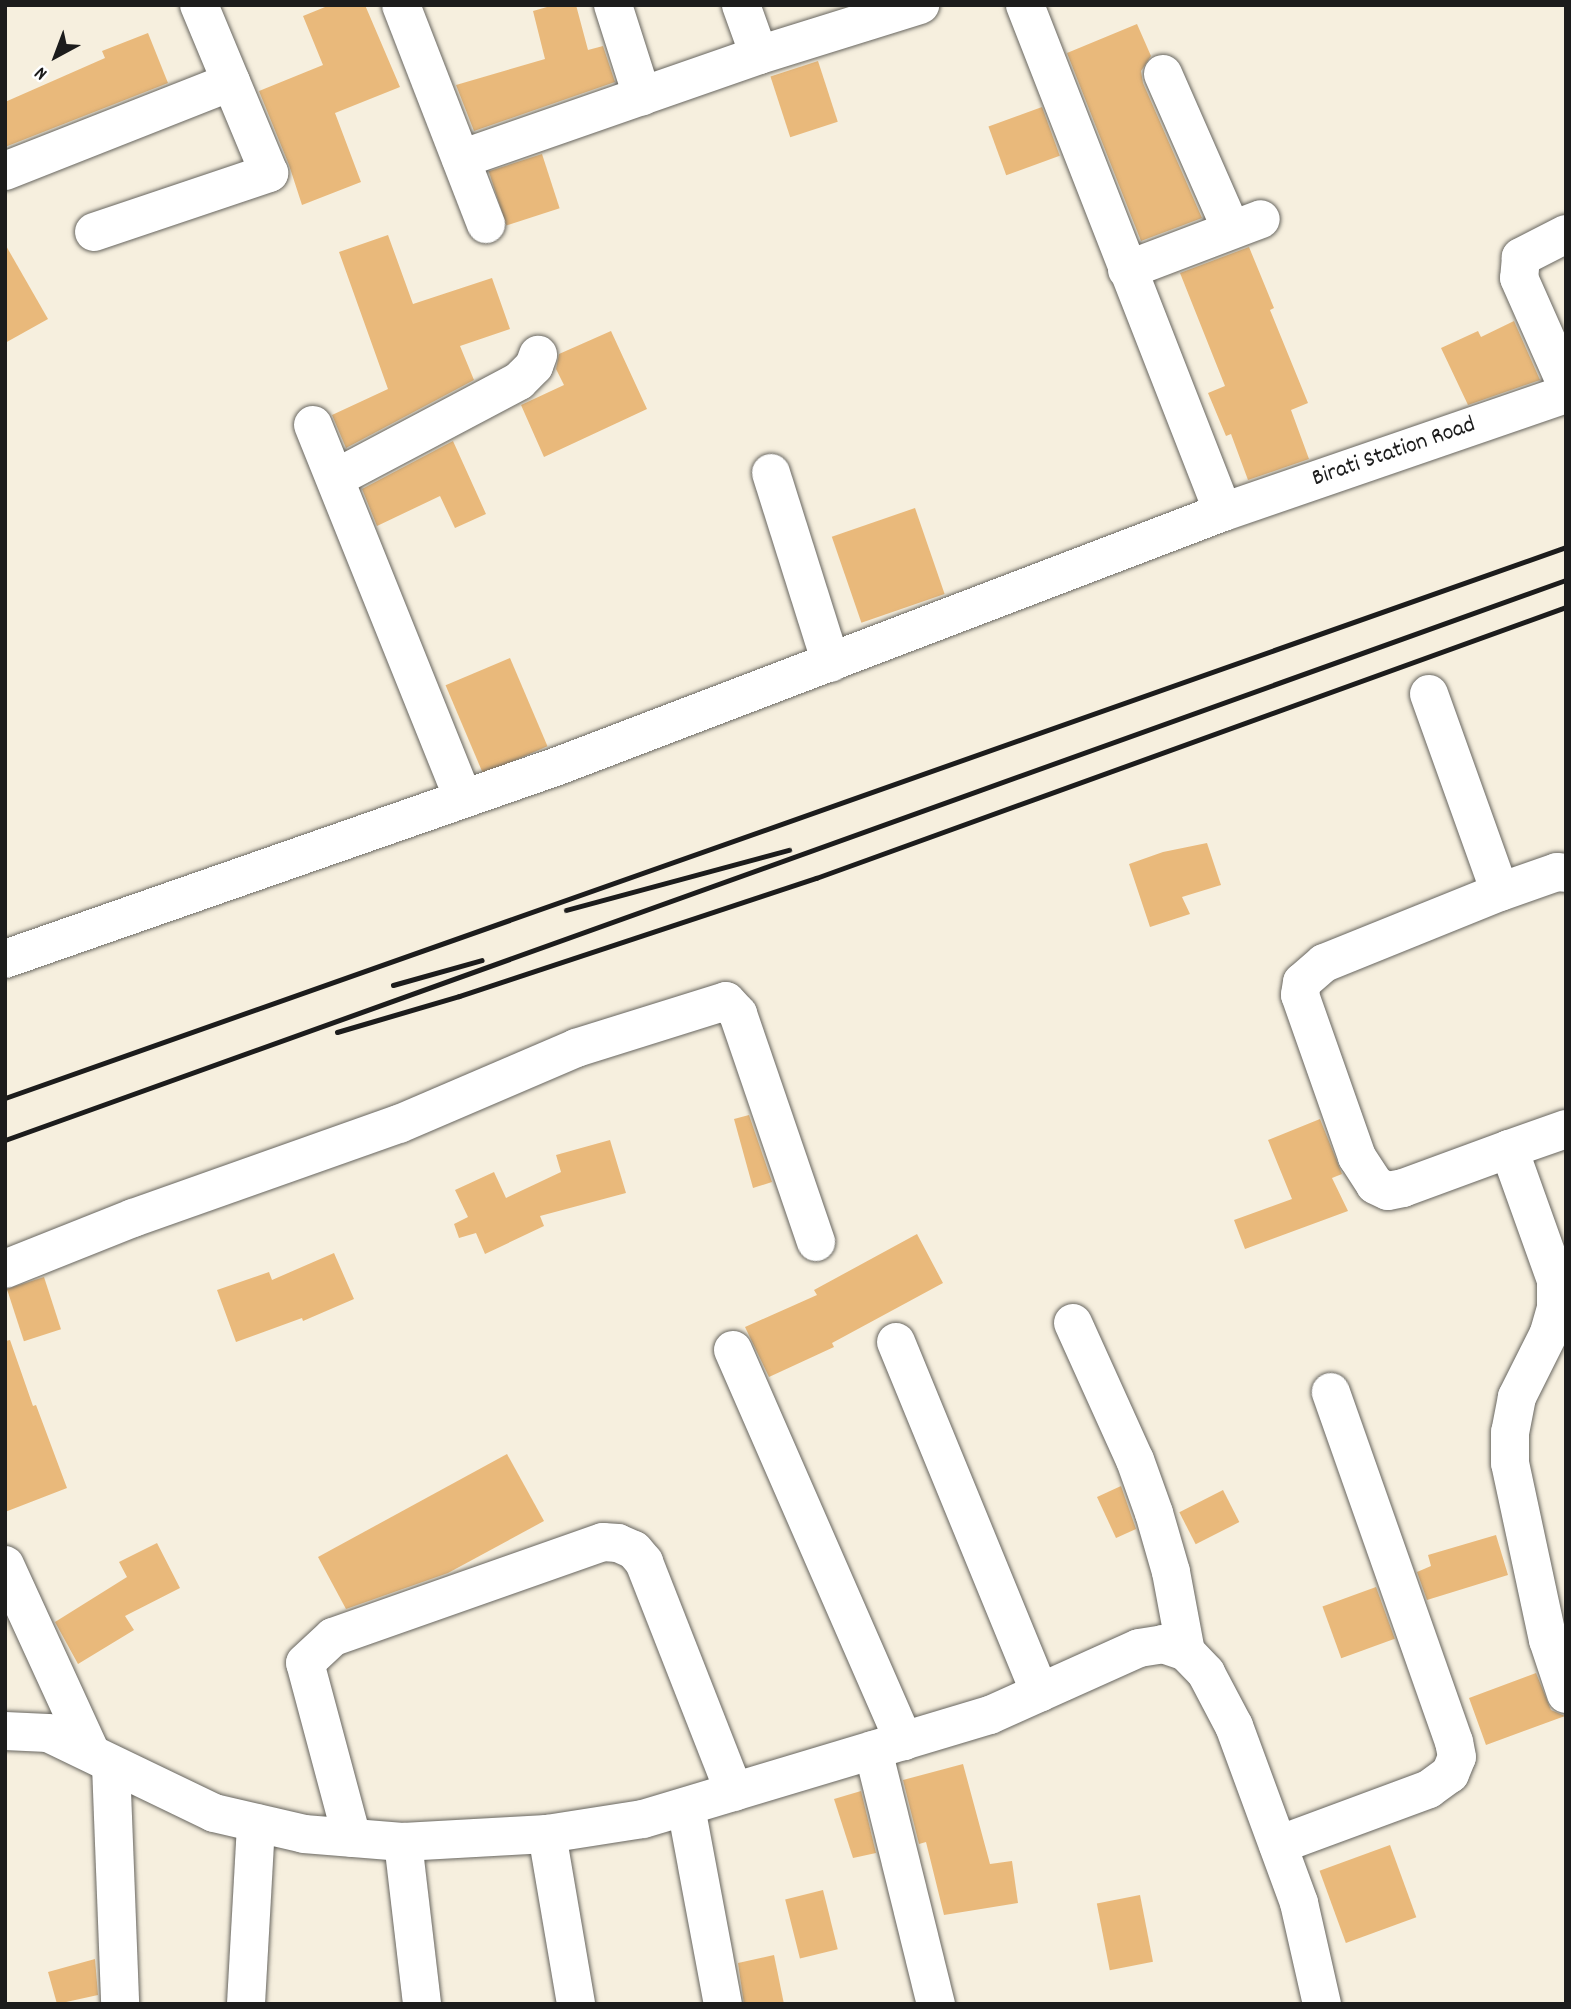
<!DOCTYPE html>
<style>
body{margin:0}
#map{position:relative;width:1571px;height:2009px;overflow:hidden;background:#f6efde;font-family:Dekko,sans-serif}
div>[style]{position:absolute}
.building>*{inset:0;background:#e9b97b;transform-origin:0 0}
.roads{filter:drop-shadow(0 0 2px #686660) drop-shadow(0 0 2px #686660)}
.minor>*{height:38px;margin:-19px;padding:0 19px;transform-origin:19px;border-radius:19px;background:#fff}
.rail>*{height:5px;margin:-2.5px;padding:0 2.5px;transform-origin:2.5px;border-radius:2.5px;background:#1c1c1c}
span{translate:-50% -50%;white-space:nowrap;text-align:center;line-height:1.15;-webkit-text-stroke:5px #fff;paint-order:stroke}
.street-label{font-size:24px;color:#1c1c1c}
.frame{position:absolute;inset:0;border:7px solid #1c1c1c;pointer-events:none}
.north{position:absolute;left:21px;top:21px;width:70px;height:70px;-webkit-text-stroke:5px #fff;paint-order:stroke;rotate:221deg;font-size:19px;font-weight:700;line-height:28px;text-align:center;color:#1c1c1c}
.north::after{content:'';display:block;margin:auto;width:24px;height:32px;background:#1c1c1c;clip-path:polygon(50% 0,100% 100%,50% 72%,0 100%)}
</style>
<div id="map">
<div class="building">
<div style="clip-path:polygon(330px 5px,365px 5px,400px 87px,335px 113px,361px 182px,302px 205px,289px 165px,259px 91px,323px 65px,303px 16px)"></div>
<div style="clip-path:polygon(554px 5px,576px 5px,588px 50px,603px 46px,615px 82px,474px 131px,456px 85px,545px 59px,533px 11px)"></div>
<div style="clip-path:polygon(1137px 24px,1151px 56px,1141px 71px,1143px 83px,1202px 218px,1141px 241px,1067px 53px)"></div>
<div style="clip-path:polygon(148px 33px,168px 83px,5px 147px,5px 102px,105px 58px,102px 51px)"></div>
<div style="left:818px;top:61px;width:64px;height:50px;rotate:72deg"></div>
<div style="left:1042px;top:107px;width:52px;height:57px;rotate:70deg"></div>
<div style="left:542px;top:154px;width:57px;height:56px;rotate:72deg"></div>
<div style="clip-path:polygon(388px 235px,413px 304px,492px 278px,510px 329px,460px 346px,474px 380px,346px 448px,332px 415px,388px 389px,339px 252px)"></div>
<div style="clip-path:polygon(5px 244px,48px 319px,5px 343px)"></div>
<div style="clip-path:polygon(1249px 247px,1274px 308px,1270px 310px,1308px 403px,1291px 410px,1309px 459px,1248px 480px,1231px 434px,1226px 436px,1208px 393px,1225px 386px,1180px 273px)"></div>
<div style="clip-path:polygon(1514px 321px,1540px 380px,1468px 405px,1441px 348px,1478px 331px,1481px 337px)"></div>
<div style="clip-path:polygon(611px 331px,647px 409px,544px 457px,521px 405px,564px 385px,556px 369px,559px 354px)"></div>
<div style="clip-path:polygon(453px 441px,486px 514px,455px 528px,440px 496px,377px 526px,362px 489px)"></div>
<div style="left:915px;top:508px;width:91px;height:88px;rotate:71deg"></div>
<div style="left:510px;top:658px;width:96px;height:70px;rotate:67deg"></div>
<div style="clip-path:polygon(1207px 843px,1221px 885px,1182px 897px,1190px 914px,1150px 927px,1129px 864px,1163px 852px)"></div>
<div style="clip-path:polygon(749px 1115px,772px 1182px,753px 1188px,734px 1119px)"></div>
<div style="clip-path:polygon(1320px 1119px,1342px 1174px,1332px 1178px,1348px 1211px,1245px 1249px,1234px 1220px,1292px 1199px,1268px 1140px)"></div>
<div style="clip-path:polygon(610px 1140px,626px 1193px,540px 1216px,544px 1226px,485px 1254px,476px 1233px,459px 1238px,454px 1224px,468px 1217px,455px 1190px,494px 1172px,506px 1198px,561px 1172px,556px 1155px)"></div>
<div style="clip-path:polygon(917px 1234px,943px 1283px,832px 1343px,834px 1347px,769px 1377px,745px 1327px,817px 1295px,814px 1290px)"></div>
<div style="clip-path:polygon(334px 1253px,354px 1299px,303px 1321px,302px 1318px,236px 1342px,217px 1290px,269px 1272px,272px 1280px)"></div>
<div style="left:44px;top:1277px;width:55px;height:39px;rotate:72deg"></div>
<div style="clip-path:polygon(10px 1340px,33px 1406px,36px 1405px,67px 1488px,5px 1512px,5px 1341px)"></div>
<div style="clip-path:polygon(507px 1454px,544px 1521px,448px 1573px,346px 1609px,318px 1557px)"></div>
<div style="clip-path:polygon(1121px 1486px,1136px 1529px,1116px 1538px,1097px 1497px)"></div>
<div style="left:1223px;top:1490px;width:36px;height:49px;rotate:63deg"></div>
<div style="clip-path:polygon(1496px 1535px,1508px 1575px,1427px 1600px,1417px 1572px,1431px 1566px,1428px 1555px)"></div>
<div style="clip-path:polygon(157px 1543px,180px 1588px,125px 1616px,134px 1630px,78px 1664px,55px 1622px,127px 1577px,119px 1562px)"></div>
<div style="left:1376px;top:1587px;width:55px;height:57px;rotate:70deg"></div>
<div style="clip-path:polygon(1536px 1673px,1551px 1710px,1565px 1716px,1486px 1745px,1469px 1698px)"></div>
<div style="clip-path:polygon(963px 1764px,990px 1864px,1012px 1861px,1018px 1903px,944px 1915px,926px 1842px,919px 1844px,903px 1780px)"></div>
<div style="clip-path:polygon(861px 1791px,876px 1853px,853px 1858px,834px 1799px)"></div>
<div style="left:1390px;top:1845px;width:77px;height:75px;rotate:70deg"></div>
<div style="left:823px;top:1890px;width:61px;height:39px;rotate:76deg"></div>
<div style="left:1140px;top:1895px;width:68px;height:44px;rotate:79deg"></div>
<div style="clip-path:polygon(774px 1955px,784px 2004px,744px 2004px,738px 1963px)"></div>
<div style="clip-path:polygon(95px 1959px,98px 1995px,57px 2004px,48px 1972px)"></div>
</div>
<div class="roads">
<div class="minor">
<div style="left:401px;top:5px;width:235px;rotate:68.8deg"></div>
<div style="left:613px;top:5px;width:96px;rotate:72.3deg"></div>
<div style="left:741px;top:5px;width:53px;rotate:70.2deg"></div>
<div style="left:759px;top:55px;width:169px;rotate:-17.3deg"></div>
<div style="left:1025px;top:5px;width:544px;rotate:68.67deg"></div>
<div style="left:1163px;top:74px;width:169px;rotate:66.3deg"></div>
<div style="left:461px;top:159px;width:316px;rotate:-19.2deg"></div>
<div style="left:5px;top:171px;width:243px;rotate:-21.5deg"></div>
<div style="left:94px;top:232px;width:185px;rotate:-18.6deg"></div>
<div style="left:269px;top:173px;width:182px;rotate:-112.6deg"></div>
<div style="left:1566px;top:234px;width:51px;rotate:152.9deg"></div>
<div style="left:1521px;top:257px;width:21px;rotate:95deg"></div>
<div style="left:1519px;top:278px;width:116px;rotate:66.1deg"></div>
<div style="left:1127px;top:270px;width:143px;rotate:-20.8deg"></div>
<div style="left:313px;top:425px;width:403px;rotate:68.1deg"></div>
<div style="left:771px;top:473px;width:199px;rotate:72.5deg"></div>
<div style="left:336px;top:478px;width:207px;rotate:-27.9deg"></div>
<div style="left:519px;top:381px;width:21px;rotate:-45deg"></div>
<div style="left:534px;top:366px;width:12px;rotate:-70deg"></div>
<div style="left:1429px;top:694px;width:210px;rotate:70.3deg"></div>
<div style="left:1500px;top:892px;width:60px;rotate:-19.3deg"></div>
<div style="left:1557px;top:872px;width:9px;rotate:6deg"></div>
<div style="left:1500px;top:892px;width:190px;rotate:158deg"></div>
<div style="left:1324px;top:963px;width:29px;rotate:139deg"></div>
<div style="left:1302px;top:982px;width:13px;rotate:99deg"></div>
<div style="left:1300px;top:995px;width:172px;rotate:70.6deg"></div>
<div style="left:1357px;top:1157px;width:33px;rotate:57deg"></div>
<div style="left:1375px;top:1185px;width:14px;rotate:25deg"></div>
<div style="left:1388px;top:1191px;width:15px;rotate:-11deg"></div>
<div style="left:1403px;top:1188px;width:113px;rotate:-20.2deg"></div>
<div style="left:5px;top:959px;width:586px;rotate:-19.24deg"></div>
<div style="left:558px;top:766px;width:712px;rotate:-20.9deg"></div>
<div style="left:1223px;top:512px;width:363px;rotate:-19deg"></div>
<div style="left:1566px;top:1129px;width:60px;rotate:160.7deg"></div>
<div style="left:1509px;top:1149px;width:139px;rotate:70.3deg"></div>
<div style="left:1556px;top:1280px;width:28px;rotate:90deg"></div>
<div style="left:1556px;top:1308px;width:26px;rotate:106deg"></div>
<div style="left:1549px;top:1333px;width:72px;rotate:116.6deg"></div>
<div style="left:1517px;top:1397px;width:36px;rotate:101deg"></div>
<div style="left:1510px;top:1432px;width:31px;rotate:90deg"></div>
<div style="left:1510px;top:1463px;width:181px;rotate:77.9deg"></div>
<div style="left:1548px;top:1640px;width:57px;rotate:71.6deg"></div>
<div style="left:5px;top:1269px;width:138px;rotate:-21.7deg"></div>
<div style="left:133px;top:1218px;width:282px;rotate:-19.5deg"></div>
<div style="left:399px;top:1124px;width:193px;rotate:-23.2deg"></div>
<div style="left:576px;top:1048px;width:157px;rotate:-17.4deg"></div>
<div style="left:726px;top:1001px;width:18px;rotate:47deg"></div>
<div style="left:738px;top:1014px;width:241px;rotate:71.1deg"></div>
<div style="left:1073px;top:1323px;width:150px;rotate:65.7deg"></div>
<div style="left:1135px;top:1460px;width:56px;rotate:70.3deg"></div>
<div style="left:1154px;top:1513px;width:61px;rotate:73.9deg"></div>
<div style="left:1171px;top:1572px;width:81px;rotate:79.4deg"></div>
<div style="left:896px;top:1342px;width:379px;rotate:67.7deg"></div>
<div style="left:733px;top:1350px;width:427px;rotate:66.4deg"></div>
<div style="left:5px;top:1565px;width:205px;rotate:65.4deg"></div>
<div style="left:5px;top:1731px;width:43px;rotate:2.7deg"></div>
<div style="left:48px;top:1733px;width:184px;rotate:25.7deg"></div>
<div style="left:214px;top:1813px;width:92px;rotate:13.1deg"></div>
<div style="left:304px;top:1834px;width:99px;rotate:4.6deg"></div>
<div style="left:403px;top:1842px;width:144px;rotate:-3.2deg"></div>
<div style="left:547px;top:1834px;width:97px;rotate:-8.9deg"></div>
<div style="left:643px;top:1819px;width:362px;rotate:-16.7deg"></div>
<div style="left:990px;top:1715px;width:163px;rotate:-24.2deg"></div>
<div style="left:1139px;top:1648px;width:24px;rotate:-9deg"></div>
<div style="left:1163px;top:1644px;width:24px;rotate:19deg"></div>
<div style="left:1186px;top:1652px;width:29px;rotate:46deg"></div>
<div style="left:1206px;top:1673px;width:60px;rotate:62.2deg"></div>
<div style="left:1234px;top:1726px;width:189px;rotate:69.8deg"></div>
<div style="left:1299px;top:1903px;width:104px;rotate:77.2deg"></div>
<div style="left:873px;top:1750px;width:262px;rotate:76.1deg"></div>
<div style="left:111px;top:1765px;width:239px;rotate:87.8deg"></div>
<div style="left:686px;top:1807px;width:200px;rotate:79.4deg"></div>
<div style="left:547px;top:1834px;width:172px;rotate:80.3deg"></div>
<div style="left:352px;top:1838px;width:181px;rotate:-105deg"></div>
<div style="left:305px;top:1663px;width:38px;rotate:-43deg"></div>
<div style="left:333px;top:1637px;width:286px;rotate:-19.4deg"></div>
<div style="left:603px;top:1542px;width:15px;rotate:4deg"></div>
<div style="left:618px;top:1543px;width:17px;rotate:24deg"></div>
<div style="left:634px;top:1550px;width:16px;rotate:50deg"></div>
<div style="left:644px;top:1562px;width:247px;rotate:68.6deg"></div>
<div style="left:403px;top:1842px;width:163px;rotate:83.3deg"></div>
<div style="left:1278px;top:1845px;width:161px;rotate:-20.3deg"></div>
<div style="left:1429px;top:1789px;width:26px;rotate:-36deg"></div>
<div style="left:1450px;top:1774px;width:18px;rotate:-68deg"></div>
<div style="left:1457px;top:1757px;width:15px;rotate:-101deg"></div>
<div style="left:1454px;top:1742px;width:371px;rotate:-109.4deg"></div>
<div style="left:246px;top:2004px;width:181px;rotate:-86.8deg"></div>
</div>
</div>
<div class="rail">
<div style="left:566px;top:910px;width:231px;rotate:-15.1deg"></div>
<div style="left:393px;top:985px;width:92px;rotate:-15.7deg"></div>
<div style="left:337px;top:1032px;width:127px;rotate:-16.4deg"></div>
<div style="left:459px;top:996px;width:376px;rotate:-18.3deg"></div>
<div style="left:816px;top:878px;width:797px;rotate:-19.87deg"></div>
<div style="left:5px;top:1098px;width:1655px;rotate:-19.44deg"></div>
<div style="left:5px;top:1140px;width:1658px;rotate:-19.74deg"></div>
</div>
<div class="street-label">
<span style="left:1394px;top:453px;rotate:-19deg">Birati Station Road</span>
</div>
<div class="frame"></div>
<div class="north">N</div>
</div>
